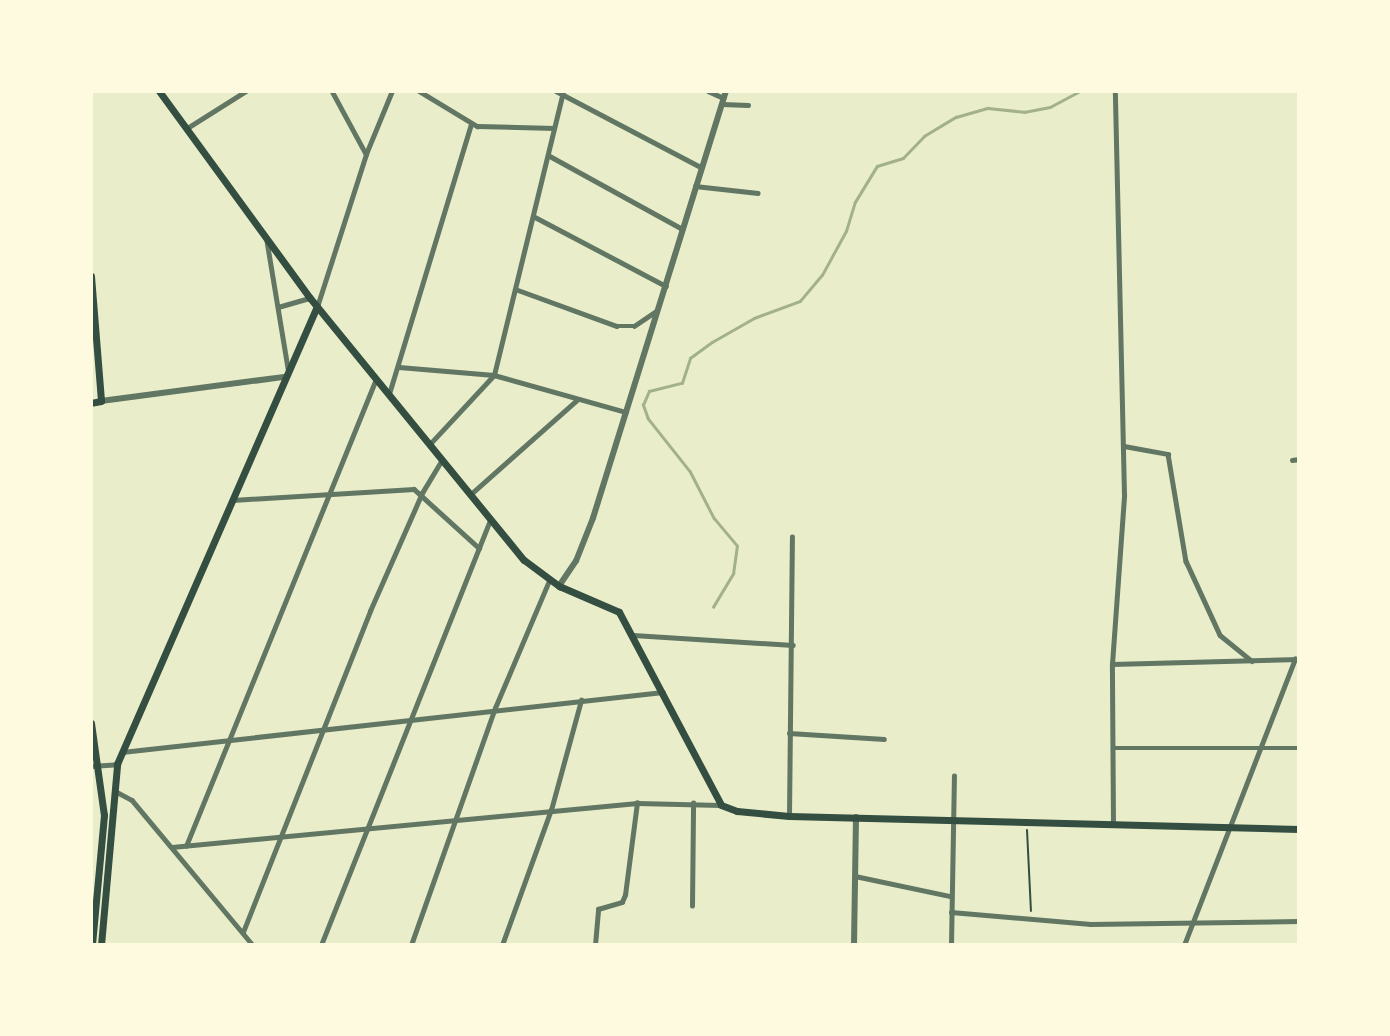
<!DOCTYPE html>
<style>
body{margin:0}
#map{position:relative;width:1390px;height:1036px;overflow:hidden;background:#e9edc9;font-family:Manrope,sans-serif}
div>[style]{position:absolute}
.stream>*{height:2.5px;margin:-1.25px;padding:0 1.25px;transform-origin:1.25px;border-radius:1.25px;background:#a3b18a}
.path>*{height:2px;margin:-1px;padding:0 1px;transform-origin:1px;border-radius:1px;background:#344e41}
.minor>*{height:4.5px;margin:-2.25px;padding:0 2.25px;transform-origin:2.25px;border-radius:2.25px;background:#617663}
.tertiary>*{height:6px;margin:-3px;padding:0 3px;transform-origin:3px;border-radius:3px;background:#617663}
.secondary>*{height:7px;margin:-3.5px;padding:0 3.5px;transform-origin:3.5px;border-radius:3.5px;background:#344e41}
span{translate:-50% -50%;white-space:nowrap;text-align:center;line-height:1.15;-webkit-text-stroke:6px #fefae0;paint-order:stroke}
.frame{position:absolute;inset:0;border:93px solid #fefae0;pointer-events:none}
</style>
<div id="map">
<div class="stream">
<div style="left:713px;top:607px;width:39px;rotate:-59deg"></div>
<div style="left:733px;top:574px;width:28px;rotate:-82deg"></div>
<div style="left:737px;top:546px;width:35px;rotate:-130deg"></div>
<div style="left:714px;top:519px;width:53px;rotate:-117.1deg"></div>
<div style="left:690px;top:472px;width:68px;rotate:-128.4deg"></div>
<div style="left:648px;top:419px;width:15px;rotate:-110deg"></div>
<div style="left:643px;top:405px;width:15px;rotate:-67deg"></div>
<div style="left:649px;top:391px;width:34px;rotate:-14deg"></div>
<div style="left:682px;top:383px;width:26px;rotate:-72deg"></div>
<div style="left:690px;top:358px;width:27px;rotate:-36deg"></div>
<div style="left:712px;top:342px;width:48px;rotate:-29.7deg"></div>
<div style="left:754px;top:318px;width:49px;rotate:-20.3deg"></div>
<div style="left:800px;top:301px;width:34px;rotate:-50deg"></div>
<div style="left:822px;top:275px;width:50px;rotate:-61.4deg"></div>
<div style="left:846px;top:231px;width:30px;rotate:-73deg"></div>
<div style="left:855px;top:202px;width:42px;rotate:-58.6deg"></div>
<div style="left:877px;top:166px;width:27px;rotate:-17deg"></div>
<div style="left:903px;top:158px;width:30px;rotate:-46deg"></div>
<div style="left:924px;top:136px;width:37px;rotate:-31deg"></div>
<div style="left:956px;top:117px;width:33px;rotate:-16deg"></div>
<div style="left:988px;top:108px;width:36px;rotate:6deg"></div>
<div style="left:1024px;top:112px;width:26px;rotate:-11deg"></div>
<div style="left:1050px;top:107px;width:34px;rotate:-28deg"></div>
</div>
<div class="path">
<div style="left:1027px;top:830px;width:81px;rotate:87.2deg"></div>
</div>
<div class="minor">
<div style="left:332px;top:91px;width:72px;rotate:61.6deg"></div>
<div style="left:419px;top:91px;width:68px;rotate:31.1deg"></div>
<div style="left:477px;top:126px;width:77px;rotate:1.5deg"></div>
<div style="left:556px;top:91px;width:164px;rotate:27.7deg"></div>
<div style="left:708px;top:91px;width:17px;rotate:24deg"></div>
<div style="left:722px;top:104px;width:26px;rotate:2deg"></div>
<div style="left:189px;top:127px;width:67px;rotate:-32.3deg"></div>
<div style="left:548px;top:155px;width:152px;rotate:28.8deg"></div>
<div style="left:695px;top:186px;width:63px;rotate:6.3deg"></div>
<div style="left:535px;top:217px;width:148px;rotate:27.8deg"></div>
<div style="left:267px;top:241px;width:129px;rotate:80.6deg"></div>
<div style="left:518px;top:290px;width:105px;rotate:20deg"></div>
<div style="left:617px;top:326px;width:17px"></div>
<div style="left:634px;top:326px;width:27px;rotate:-34deg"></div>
<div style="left:278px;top:307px;width:33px;rotate:-16deg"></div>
<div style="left:317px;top:307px;width:161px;rotate:-72.2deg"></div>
<div style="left:366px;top:154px;width:68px;rotate:-67.6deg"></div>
<div style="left:399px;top:367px;width:95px;rotate:4.8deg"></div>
<div style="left:494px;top:375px;width:137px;rotate:15.7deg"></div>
<div style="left:389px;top:394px;width:282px;rotate:-73.1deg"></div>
<div style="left:429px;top:445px;width:96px;rotate:-47.1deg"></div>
<div style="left:494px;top:375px;width:292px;rotate:-76.3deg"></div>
<div style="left:1124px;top:446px;width:45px;rotate:10.3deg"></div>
<div style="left:1168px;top:454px;width:109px;rotate:80.5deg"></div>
<div style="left:1186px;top:561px;width:81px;rotate:65.3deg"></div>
<div style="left:1220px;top:635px;width:41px;rotate:39.1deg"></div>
<div style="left:1292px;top:460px;width:7px;rotate:-8deg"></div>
<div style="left:471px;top:494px;width:142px;rotate:-41.6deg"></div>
<div style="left:233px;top:500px;width:181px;rotate:-3.5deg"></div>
<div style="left:414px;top:489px;width:88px;rotate:42.2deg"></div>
<div style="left:633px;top:635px;width:160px;rotate:3.6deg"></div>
<div style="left:1112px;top:664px;width:187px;rotate:-1.5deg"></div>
<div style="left:789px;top:733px;width:95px;rotate:3.6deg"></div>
<div style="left:1115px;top:748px;width:184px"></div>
<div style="left:122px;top:752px;width:544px;rotate:-6.33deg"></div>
<div style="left:91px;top:766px;width:26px;rotate:-4deg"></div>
<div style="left:115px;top:791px;width:19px;rotate:28deg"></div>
<div style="left:132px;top:800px;width:189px;rotate:50.2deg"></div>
<div style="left:789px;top:816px;width:279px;rotate:-89.4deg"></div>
<div style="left:1113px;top:824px;width:160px;rotate:-90.4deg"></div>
<div style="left:1112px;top:664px;width:169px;rotate:-85.9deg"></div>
<div style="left:1124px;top:495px;width:404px;rotate:-91.3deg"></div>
<div style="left:186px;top:846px;width:504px;rotate:-67.86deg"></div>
<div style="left:172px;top:847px;width:467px;rotate:-5.4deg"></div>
<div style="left:637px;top:803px;width:83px;rotate:1.4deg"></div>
<div style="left:855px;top:876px;width:97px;rotate:11.9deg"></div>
<div style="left:692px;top:906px;width:103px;rotate:-89.4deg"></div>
<div style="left:951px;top:912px;width:140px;rotate:4.9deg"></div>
<div style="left:1090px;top:924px;width:209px;rotate:-0.8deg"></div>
<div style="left:243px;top:932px;width:345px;rotate:-68.4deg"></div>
<div style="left:370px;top:611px;width:129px;rotate:-66.2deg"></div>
<div style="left:422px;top:493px;width:37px;rotate:-59deg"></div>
<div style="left:321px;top:945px;width:456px;rotate:-68.3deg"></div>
<div style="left:411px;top:945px;width:251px;rotate:-70.5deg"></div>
<div style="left:495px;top:708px;width:138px;rotate:-67deg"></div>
<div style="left:502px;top:945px;width:144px;rotate:-70.1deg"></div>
<div style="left:551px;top:810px;width:114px;rotate:-74.7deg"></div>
<div style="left:595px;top:945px;width:36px;rotate:-85deg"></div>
<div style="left:598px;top:909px;width:25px;rotate:-16deg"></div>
<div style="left:622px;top:902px;width:8px;rotate:-67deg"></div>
<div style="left:625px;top:895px;width:93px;rotate:-82.6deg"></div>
<div style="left:951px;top:945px;width:169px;rotate:-89deg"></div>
<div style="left:1184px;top:945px;width:307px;rotate:-68.8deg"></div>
</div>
<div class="tertiary">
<div style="left:101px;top:401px;width:185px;rotate:-7.5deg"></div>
<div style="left:559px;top:586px;width:30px;rotate:-56deg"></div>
<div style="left:576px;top:561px;width:46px;rotate:-68.4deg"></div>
<div style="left:593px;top:518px;width:447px;rotate:-72.7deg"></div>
<div style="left:854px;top:945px;width:128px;rotate:-89.1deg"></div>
</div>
<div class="secondary">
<div style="left:159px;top:91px;width:256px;rotate:53.9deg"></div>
<div style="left:310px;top:298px;width:338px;rotate:50.8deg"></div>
<div style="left:524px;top:560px;width:44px;rotate:36.6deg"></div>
<div style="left:559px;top:586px;width:65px;rotate:23.4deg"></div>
<div style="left:619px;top:612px;width:218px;rotate:62.1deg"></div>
<div style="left:721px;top:805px;width:17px;rotate:21deg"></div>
<div style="left:737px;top:811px;width:52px;rotate:5.5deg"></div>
<div style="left:789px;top:816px;width:510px;rotate:1.46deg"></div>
<div style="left:91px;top:276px;width:125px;rotate:85.4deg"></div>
<div style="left:101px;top:401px;width:10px;rotate:169deg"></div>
<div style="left:91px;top:723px;width:93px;rotate:82deg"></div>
<div style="left:104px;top:815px;width:131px;rotate:95.3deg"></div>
<div style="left:101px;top:945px;width:182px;rotate:-84.9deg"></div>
<div style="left:117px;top:764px;width:499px;rotate:-66.4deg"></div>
</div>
<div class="frame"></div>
</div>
